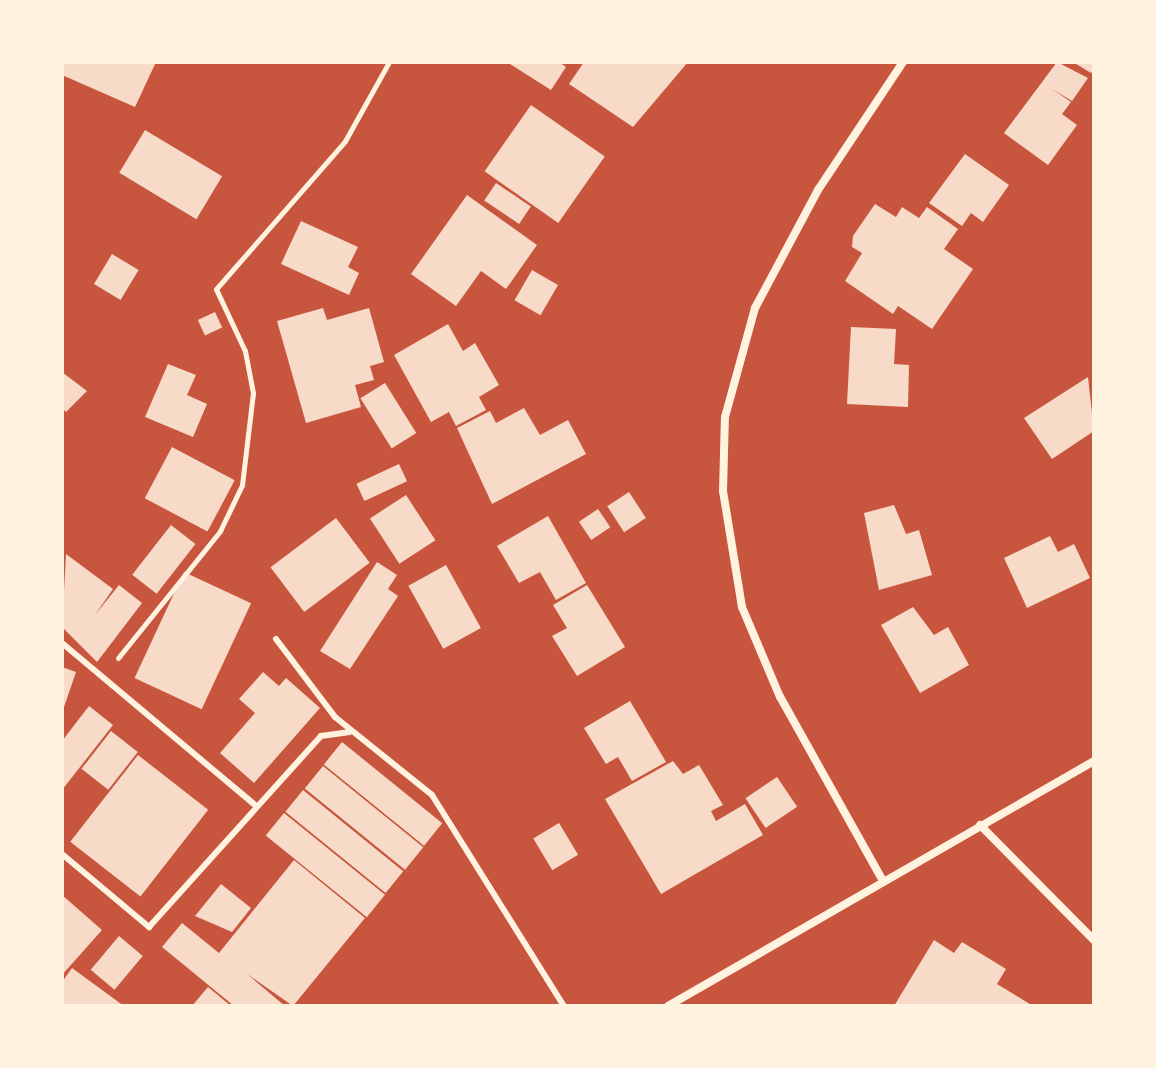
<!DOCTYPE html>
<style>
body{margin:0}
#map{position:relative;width:1156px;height:1068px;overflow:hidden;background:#c8553d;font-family:"PT Serif",serif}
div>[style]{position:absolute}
.building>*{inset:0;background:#f7dbc8;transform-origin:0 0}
.path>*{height:5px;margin:-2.5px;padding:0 2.5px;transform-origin:2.5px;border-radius:2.5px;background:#fff3e0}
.service>*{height:6px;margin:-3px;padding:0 3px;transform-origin:3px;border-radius:3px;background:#fff3e0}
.minor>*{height:8px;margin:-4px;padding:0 4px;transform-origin:4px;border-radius:4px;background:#fff3e0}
span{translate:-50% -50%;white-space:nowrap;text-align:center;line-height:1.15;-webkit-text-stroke:8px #fff3e0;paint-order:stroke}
.frame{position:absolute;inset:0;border:64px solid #fff3e0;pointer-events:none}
</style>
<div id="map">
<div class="building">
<div style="clip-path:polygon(62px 62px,156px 62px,135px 107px,62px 75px)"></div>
<div style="clip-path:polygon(507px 62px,559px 62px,566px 67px,551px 90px)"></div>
<div style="clip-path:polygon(584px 62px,688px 62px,633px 127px,569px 84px)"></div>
<div style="clip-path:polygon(1057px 62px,1088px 78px,1072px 101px,1052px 89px,1071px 102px,1062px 114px,1077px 125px,1048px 165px,1004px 133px)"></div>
<div style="clip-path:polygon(1073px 62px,1094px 62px,1094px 69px,1091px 73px)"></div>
<div style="left:531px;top:105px;width:90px;height:81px;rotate:35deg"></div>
<div style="left:145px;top:130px;width:90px;height:50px;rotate:31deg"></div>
<div style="clip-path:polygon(965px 154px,1009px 185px,983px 222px,971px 213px,962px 226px,929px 203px)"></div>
<div style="left:496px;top:183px;width:42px;height:21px;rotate:34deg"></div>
<div style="clip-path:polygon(467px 195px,537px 245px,506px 289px,481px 271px,456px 306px,411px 274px)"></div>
<div style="clip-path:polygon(875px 204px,896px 217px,902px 207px,919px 218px,927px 207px,958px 229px,944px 249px,973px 269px,932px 329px,898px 306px,893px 314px,845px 281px,862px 253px,852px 247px,853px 236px)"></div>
<div style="clip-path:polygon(301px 221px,358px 247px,348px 267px,359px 273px,349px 295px,281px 264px)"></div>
<div style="left:112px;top:254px;width:31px;height:35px;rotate:31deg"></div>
<div style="left:532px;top:270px;width:30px;height:35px;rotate:30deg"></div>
<div style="clip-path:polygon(323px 308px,327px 320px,369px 308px,384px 362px,370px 366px,374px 380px,355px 385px,361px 407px,306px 423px,277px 321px)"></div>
<div style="left:215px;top:312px;width:17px;height:19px;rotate:65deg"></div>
<div style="clip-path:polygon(448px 324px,463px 351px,475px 343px,499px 385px,479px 397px,486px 410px,456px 426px,449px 412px,431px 422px,394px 355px)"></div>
<div style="clip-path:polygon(851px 327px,896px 329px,894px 364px,909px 365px,908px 407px,847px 404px)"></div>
<div style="clip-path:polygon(168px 364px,196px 375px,187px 395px,207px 404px,193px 437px,145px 417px)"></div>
<div style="clip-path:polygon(62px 372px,87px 391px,66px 412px,62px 408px)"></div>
<div style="clip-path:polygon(1088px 377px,1094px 431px,1052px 459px,1024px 418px)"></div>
<div style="left:385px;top:383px;width:59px;height:29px;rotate:58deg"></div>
<div style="clip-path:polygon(524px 408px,540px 435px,568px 420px,586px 454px,492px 504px,457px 428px,490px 411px,496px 423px)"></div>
<div style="left:172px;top:447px;width:71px;height:58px;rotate:28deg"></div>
<div style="left:399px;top:464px;width:19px;height:47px;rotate:65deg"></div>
<div style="left:629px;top:492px;width:31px;height:26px;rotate:57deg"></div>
<div style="left:406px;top:495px;width:54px;height:43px;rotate:57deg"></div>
<div style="clip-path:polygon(894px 505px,906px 534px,919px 530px,932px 575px,879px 590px,864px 513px)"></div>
<div style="left:598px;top:509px;width:22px;height:23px;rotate:56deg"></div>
<div style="clip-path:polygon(548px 516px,586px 583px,556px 600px,540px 572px,519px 583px,497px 546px)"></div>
<div style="left:336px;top:518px;width:56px;height:82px;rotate:53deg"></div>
<div style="left:171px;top:525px;width:31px;height:63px;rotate:38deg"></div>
<div style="clip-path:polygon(1050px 536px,1058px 552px,1074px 544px,1090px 578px,1027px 608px,1004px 558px)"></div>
<div style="clip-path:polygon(66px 554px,113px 589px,95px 615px,119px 585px,142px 603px,97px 662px,62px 627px)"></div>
<div style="clip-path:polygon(377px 562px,397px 575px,388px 589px,398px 596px,350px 669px,320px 651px)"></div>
<div style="left:446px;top:565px;width:72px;height:43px;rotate:61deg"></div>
<div style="left:184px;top:572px;width:74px;height:117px;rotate:25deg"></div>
<div style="clip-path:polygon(587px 585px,625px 647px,577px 676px,552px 636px,567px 628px,553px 605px)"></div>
<div style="clip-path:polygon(913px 607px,934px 635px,948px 627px,969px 665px,920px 693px,881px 625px)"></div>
<div style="clip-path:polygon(62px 667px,76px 672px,63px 710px,62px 710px)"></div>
<div style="clip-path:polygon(263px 672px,279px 686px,286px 678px,320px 708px,254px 783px,220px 753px,255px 713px,239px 699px)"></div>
<div style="clip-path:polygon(630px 701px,666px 762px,632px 781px,618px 757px,606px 764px,584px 728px)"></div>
<div style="clip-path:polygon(89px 706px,113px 725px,62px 790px,62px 741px)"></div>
<div style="left:111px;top:731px;width:34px;height:48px;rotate:38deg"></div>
<div style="left:342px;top:742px;width:129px;height:29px;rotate:39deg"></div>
<div style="left:138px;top:755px;width:89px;height:110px;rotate:38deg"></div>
<div style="clip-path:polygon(673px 761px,683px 774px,699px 765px,723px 805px,711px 811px,716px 821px,745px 804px,763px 835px,661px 894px,605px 799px)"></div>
<div style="left:323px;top:766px;width:129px;height:29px;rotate:39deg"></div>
<div style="left:777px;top:777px;width:36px;height:38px;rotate:56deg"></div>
<div style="left:303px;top:790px;width:129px;height:28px;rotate:39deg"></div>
<div style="left:284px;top:813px;width:130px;height:29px;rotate:39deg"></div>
<div style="left:559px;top:823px;width:37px;height:30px;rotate:59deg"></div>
<div style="clip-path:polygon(294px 860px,365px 918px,293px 1006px,247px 974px,285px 1006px,234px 1006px,162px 947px,182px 923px,219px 953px)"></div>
<div style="clip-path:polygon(221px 884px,251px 908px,232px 932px,195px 916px)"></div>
<div style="clip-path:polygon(62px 895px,102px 930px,62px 975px)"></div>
<div style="left:119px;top:936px;width:31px;height:44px;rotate:40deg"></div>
<div style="clip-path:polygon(934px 940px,954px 953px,962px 942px,1006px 969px,997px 984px,1033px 1006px,894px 1006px)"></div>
<div style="clip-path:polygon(72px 968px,124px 1006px,62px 1006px,62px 982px)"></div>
<div style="clip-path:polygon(208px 987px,231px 1006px,192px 1006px)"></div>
</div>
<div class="path">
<div style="left:118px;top:658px;width:163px;rotate:-51.2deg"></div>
<div style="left:220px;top:531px;width:51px;rotate:-64.4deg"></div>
<div style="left:242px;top:485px;width:93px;rotate:-83.2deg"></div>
<div style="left:253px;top:393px;width:43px;rotate:-100.8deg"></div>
<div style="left:245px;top:351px;width:68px;rotate:-115.1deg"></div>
<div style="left:216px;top:289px;width:196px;rotate:-48.9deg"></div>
<div style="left:345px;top:141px;width:90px;rotate:-60.9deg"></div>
</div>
<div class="service">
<div style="left:276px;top:639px;width:98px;rotate:52.9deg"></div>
<div style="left:335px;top:717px;width:124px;rotate:38.8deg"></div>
<div style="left:432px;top:795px;width:249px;rotate:58deg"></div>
<div style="left:62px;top:643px;width:251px;rotate:40deg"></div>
<div style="left:62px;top:854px;width:114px;rotate:40deg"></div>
<div style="left:149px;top:927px;width:257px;rotate:-48deg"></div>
<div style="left:321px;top:736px;width:29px;rotate:-8deg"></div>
</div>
<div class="minor">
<div style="left:980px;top:825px;width:162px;rotate:45.3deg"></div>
<div style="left:883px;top:881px;width:211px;rotate:-119.2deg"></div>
<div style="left:780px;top:697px;width:98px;rotate:-112.9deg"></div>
<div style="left:742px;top:607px;width:118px;rotate:-99.3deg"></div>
<div style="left:723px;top:491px;width:74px;rotate:-88.5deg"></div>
<div style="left:725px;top:417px;width:113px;rotate:-74.6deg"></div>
<div style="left:755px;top:308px;width:134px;rotate:-61.9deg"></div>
<div style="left:818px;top:190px;width:154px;rotate:-56.4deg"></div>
<div style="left:668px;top:1006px;width:491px;rotate:-29.9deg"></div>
</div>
<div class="frame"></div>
</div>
